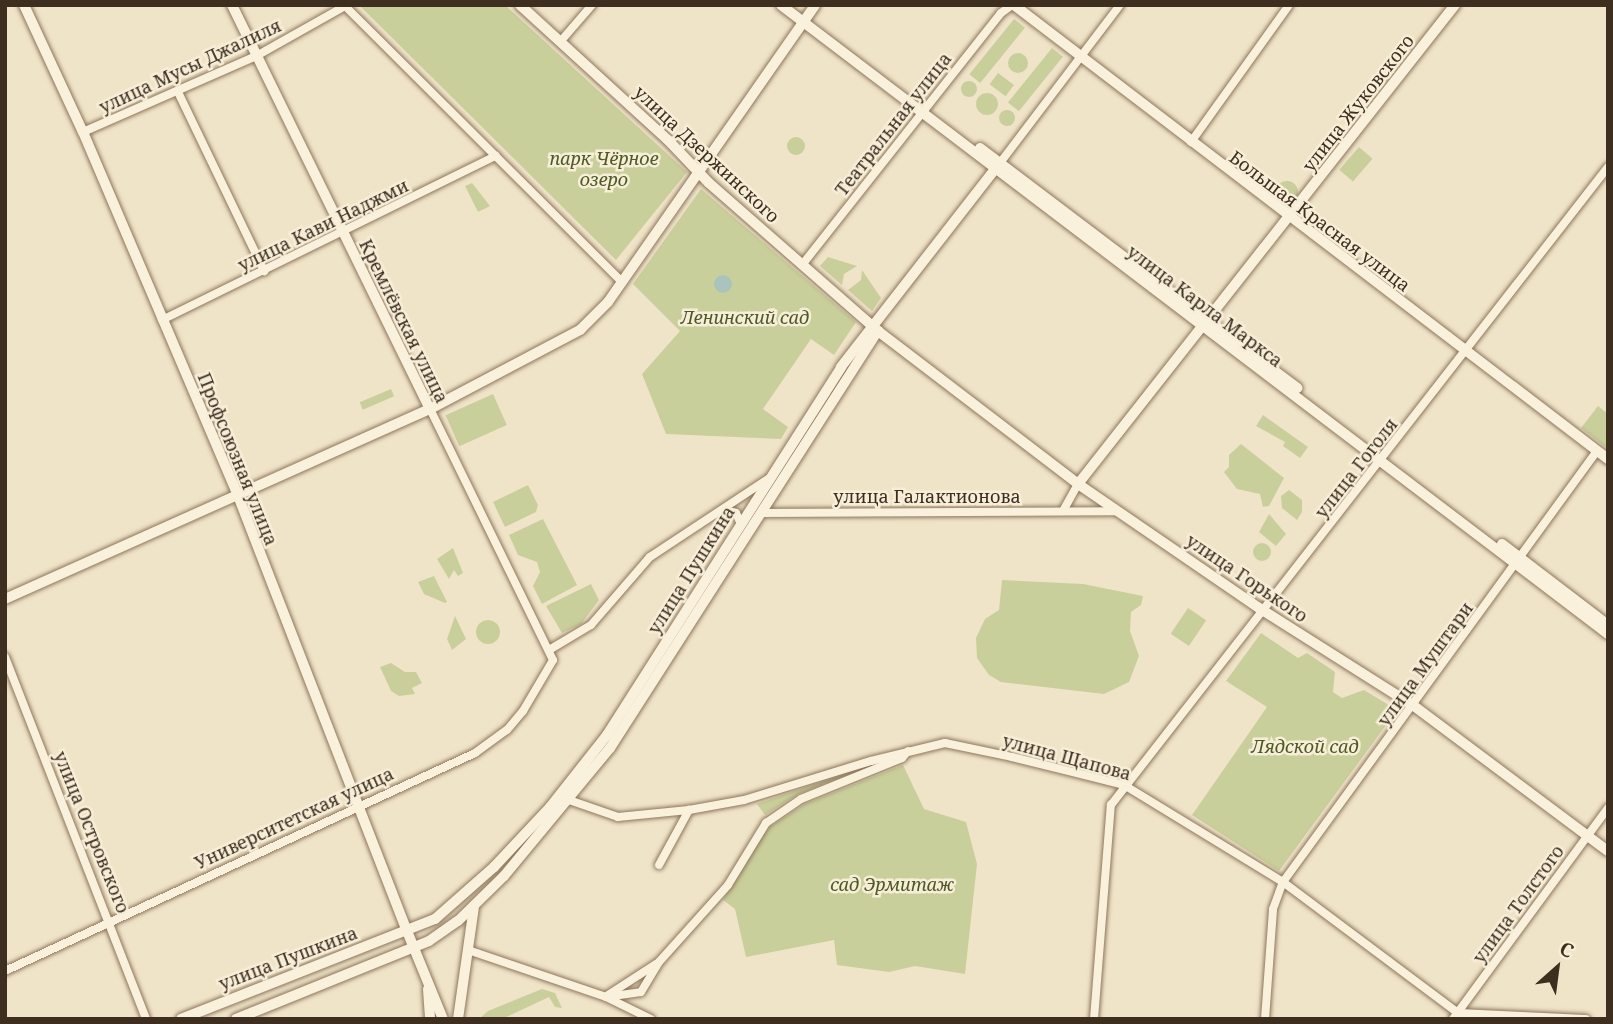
<!DOCTYPE html>
<meta charset="utf-8">
<style>
body{margin:0}
#map{position:relative;width:1613px;height:1024px;overflow:hidden;background:#f0e4c8;font-family:"Noto Serif",serif}
div>[style]{position:absolute}
.green>*{inset:0;background:#c9cf9b;transform-origin:0 0}
.round{border-radius:50%}
.water>*{inset:0;background:#a9c4bc}
.roads{filter:drop-shadow(0 0 2px #8d765c) drop-shadow(0 0 2px #8d765c)}
.minor>*{height:8px;margin:-4px;padding:0 4px;transform-origin:4px;border-radius:4px;background:#faf1dc}
.tertiary>*{height:10px;margin:-5px;padding:0 5px;transform-origin:5px;border-radius:5px;background:#faf1dc}
.secondary>*{height:10px;margin:-5px;padding:0 5px;transform-origin:5px;border-radius:5px;background:#faf1dc}
span{translate:-50% -50%;white-space:nowrap;text-align:center;line-height:1.15;-webkit-text-stroke:5px #f7eed8;paint-order:stroke}
.street-label{font-size:18px;color:#3d2e20}
.park-label{font-size:18px;color:#4d5a26;font-style:italic}
.frame{position:absolute;inset:0;border:7px solid #3d2e20;pointer-events:none}
.north{position:absolute;left:1522px;top:933px;width:70px;height:70px;-webkit-text-stroke:5px #f7eed8;paint-order:stroke;rotate:28deg;font-size:19px;font-weight:700;line-height:28px;text-align:center;color:#3d2e20}
.north::after{content:'';display:block;margin:auto;width:24px;height:32px;background:#3d2e20;clip-path:polygon(50% 0,100% 100%,50% 72%,0 100%)}
</style>
<div id="map">
<div class="green">
<div style="clip-path:polygon(359px 5px,505px 5px,687px 172px,616px 260px)"></div>
<div style="left:1014px;top:19px;width:14px;height:71px;rotate:39deg"></div>
<div style="left:1052px;top:48px;width:14px;height:70px;rotate:39deg"></div>
<div class="round" style="left:1008px;top:53px;width:20px;height:20px"></div>
<div style="left:998px;top:73px;width:20px;height:14px;rotate:37deg"></div>
<div class="round" style="left:961px;top:81px;width:16px;height:16px"></div>
<div class="round" style="left:976px;top:93px;width:22px;height:22px"></div>
<div class="round" style="left:999px;top:110px;width:16px;height:16px"></div>
<div class="round" style="left:787px;top:137px;width:18px;height:18px"></div>
<div style="left:1359px;top:147px;width:18px;height:30px;rotate:41deg"></div>
<div class="round" style="left:1276px;top:181px;width:22px;height:22px"></div>
<div style="clip-path:polygon(472px 183px,490px 206px,478px 212px,465px 186px)"></div>
<div style="clip-path:polygon(701px 189px,856px 322px,834px 355px,811px 339px,763px 409px,788px 427px,781px 439px,666px 434px,642px 374px,680px 331px,633px 284px)"></div>
<div style="clip-path:polygon(828px 257px,857px 266px,844px 274px,842px 285px,820px 266px)"></div>
<div style="clip-path:polygon(862px 270px,881px 298px,872px 311px,848px 290px,861px 280px)"></div>
<div style="left:391px;top:389px;width:8px;height:34px;rotate:67deg"></div>
<div style="left:493px;top:394px;width:34px;height:52px;rotate:66deg"></div>
<div style="clip-path:polygon(1598px 406px,1608px 414px,1608px 449px,1581px 428px)"></div>
<div style="clip-path:polygon(1263px 415px,1308px 447px,1300px 458px,1283px 446px,1285px 442px,1256px 426px)"></div>
<div style="clip-path:polygon(1241px 444px,1284px 478px,1269px 506px,1263px 507px,1260px 494px,1237px 489px,1224px 472px,1229px 467px,1229px 455px)"></div>
<div style="clip-path:polygon(528px 485px,538px 505px,536px 512px,505px 527px,493px 502px)"></div>
<div style="clip-path:polygon(1289px 490px,1302px 500px,1302px 512px,1297px 520px,1282px 508px,1281px 496px)"></div>
<div style="clip-path:polygon(1269px 514px,1286px 534px,1276px 546px,1259px 532px)"></div>
<div style="clip-path:polygon(543px 519px,577px 585px,542px 604px,533px 586px,540px 572px,537px 562px,518px 555px,509px 535px)"></div>
<div class="round" style="left:1253px;top:543px;width:18px;height:18px"></div>
<div style="clip-path:polygon(453px 548px,463px 573px,458px 576px,454px 570px,449px 579px,437px 559px)"></div>
<div style="clip-path:polygon(434px 576px,447px 602px,445px 603px,424px 594px,418px 582px)"></div>
<div style="clip-path:polygon(1002px 580px,1083px 584px,1143px 596px,1141px 605px,1131px 612px,1130px 631px,1139px 656px,1129px 682px,1104px 694px,1001px 682px,989px 675px,977px 658px,976px 638px,985px 619px,999px 610px)"></div>
<div style="clip-path:polygon(591px 584px,599px 600px,581px 624px,562px 633px,546px 606px)"></div>
<div style="left:1188px;top:608px;width:22px;height:31px;rotate:34deg"></div>
<div style="clip-path:polygon(455px 616px,466px 639px,452px 650px,447px 639px)"></div>
<div class="round" style="left:476px;top:620px;width:24px;height:24px"></div>
<div style="clip-path:polygon(1261px 633px,1298px 658px,1307px 653px,1335px 672px,1333px 692px,1342px 698px,1364px 690px,1397px 710px,1279px 871px,1192px 815px,1267px 707px,1226px 681px)"></div>
<div style="clip-path:polygon(391px 663px,405px 672px,416px 672px,422px 683px,412px 688px,415px 694px,399px 696px,391px 691px,380px 667px)"></div>
<div style="clip-path:polygon(890px 758px,798px 794px,765px 815px,757px 804px)"></div>
<div style="clip-path:polygon(903px 765px,924px 809px,966px 822px,977px 864px,965px 974px,915px 966px,889px 972px,837px 965px,834px 940px,746px 957px,735px 909px,723px 900px,758px 841px,770px 827px,805px 804px)"></div>
<div style="clip-path:polygon(542px 989px,555px 993px,562px 1008px,555px 1007px,549px 997px,502px 1019px,479px 1019px,488px 1011px)"></div>
</div>
<div class="water">
<div class="round" style="left:714px;top:275px;width:18px;height:18px"></div>
</div>
<div class="roads">
<div class="minor">
<div style="left:344px;top:5px;width:392px;rotate:44.9deg"></div>
<div style="left:560px;top:42px;width:49px;rotate:-49.1deg"></div>
<div style="left:178px;top:92px;width:199px;rotate:64.3deg"></div>
<div style="left:83px;top:132px;width:191px;rotate:-23.7deg"></div>
<div style="left:258px;top:55px;width:100px;rotate:-29.4deg"></div>
<div style="left:1191px;top:142px;width:168px;rotate:-54.4deg"></div>
<div style="left:1000px;top:163px;width:198px;rotate:-52.8deg"></div>
<div style="left:802px;top:265px;width:321px;rotate:-51.7deg"></div>
<div style="left:1001px;top:13px;width:14px;rotate:-36deg"></div>
<div style="left:162px;top:320px;width:372px;rotate:-26.2deg"></div>
<div style="left:725px;top:510px;width:11px;rotate:15deg"></div>
<div style="left:736px;top:513px;width:12px;rotate:66deg"></div>
<div style="left:1063px;top:511px;width:31px;rotate:-61deg"></div>
<div style="left:761px;top:513px;width:356px;rotate:-0.3deg"></div>
<div style="left:549px;top:650px;width:49px;rotate:-30.8deg"></div>
<div style="left:591px;top:625px;width:90px;rotate:-49.1deg"></div>
<div style="left:650px;top:557px;width:141px;rotate:-33.5deg"></div>
<div style="left:5px;top:657px;width:388px;rotate:68.7deg"></div>
<div style="left:569px;top:800px;width:52px;rotate:19.1deg"></div>
<div style="left:618px;top:817px;width:71px;rotate:-5.6deg"></div>
<div style="left:689px;top:810px;width:56px;rotate:-10.3deg"></div>
<div style="left:744px;top:800px;width:133px;rotate:-17.1deg"></div>
<div style="left:871px;top:761px;width:76px;rotate:-13.7deg"></div>
<div style="left:945px;top:743px;width:68px;rotate:11.8deg"></div>
<div style="left:1012px;top:757px;width:115px;rotate:14deg"></div>
<div style="left:1124px;top:785px;width:186px;rotate:31.4deg"></div>
<div style="left:1283px;top:882px;width:219px;rotate:36.8deg"></div>
<div style="left:1458px;top:1013px;width:128px;rotate:2.7deg"></div>
<div style="left:659px;top:865px;width:63px;rotate:-61.4deg"></div>
<div style="left:468px;top:950px;width:146px;rotate:18.8deg"></div>
<div style="left:606px;top:997px;width:50px;rotate:26.1deg"></div>
<div style="left:5px;top:971px;width:518px;rotate:-24.88deg"></div>
<div style="left:475px;top:753px;width:39px;rotate:-36deg"></div>
<div style="left:507px;top:730px;width:25px;rotate:-50deg"></div>
<div style="left:523px;top:711px;width:59px;rotate:-59.5deg"></div>
<div style="left:553px;top:660px;width:280px;rotate:-116.1deg"></div>
<div style="left:608px;top:995px;width:57px;rotate:-32.9deg"></div>
<div style="left:606px;top:997px;width:35px;rotate:-8deg"></div>
<div style="left:641px;top:992px;width:35px;rotate:-59deg"></div>
<div style="left:659px;top:962px;width:103px;rotate:-48.1deg"></div>
<div style="left:728px;top:885px;width:73px;rotate:-58.5deg"></div>
<div style="left:766px;top:823px;width:42px;rotate:-34.4deg"></div>
<div style="left:801px;top:799px;width:109px;rotate:-22.1deg"></div>
<div style="left:902px;top:758px;width:9px;rotate:-49deg"></div>
<div style="left:1094px;top:1019px;width:215px;rotate:-85.5deg"></div>
<div style="left:1111px;top:805px;width:809px;rotate:-52.08deg"></div>
<div style="left:1265px;top:1019px;width:110px;rotate:-85.8deg"></div>
<div style="left:1273px;top:909px;width:29px;rotate:-70deg"></div>
<div style="left:1283px;top:882px;width:533px;rotate:-53.93deg"></div>
<div style="left:1453px;top:1019px;width:262px;rotate:-53.7deg"></div>
</div>
<div class="tertiary">
<div style="left:24px;top:5px;width:140px;rotate:65.1deg"></div>
<div style="left:83px;top:132px;width:392px;rotate:66.9deg"></div>
<div style="left:237px;top:493px;width:470px;rotate:68.8deg"></div>
<div style="left:232px;top:5px;width:450px;rotate:63.9deg"></div>
<div style="left:1014px;top:5px;width:748px;rotate:37.39deg"></div>
<div style="left:1078px;top:484px;width:610px;rotate:-51.8deg"></div>
<div style="left:5px;top:599px;width:466px;rotate:-24.1deg"></div>
<div style="left:430px;top:409px;width:170px;rotate:-27.8deg"></div>
<div style="left:580px;top:330px;width:40px;rotate:-45deg"></div>
<div style="left:608px;top:302px;width:362px;rotate:-55.1deg"></div>
</div>
<div class="secondary">
<div style="left:520px;top:5px;width:200px;rotate:42.4deg"></div>
<div style="left:668px;top:140px;width:59px;rotate:46.4deg"></div>
<div style="left:709px;top:183px;width:225px;rotate:41.2deg"></div>
<div style="left:878px;top:331px;width:252px;rotate:37.4deg"></div>
<div style="left:1078px;top:484px;width:219px;rotate:34.4deg"></div>
<div style="left:1259px;top:608px;width:183px;rotate:32.3deg"></div>
<div style="left:1414px;top:706px;width:242px;rotate:36.8deg"></div>
<div style="left:781px;top:5px;width:1039px;rotate:37.26deg"></div>
<div style="left:980px;top:148px;width:398px;rotate:37.1deg"></div>
<div style="left:1502px;top:544px;width:133px;rotate:37.4deg"></div>
<div style="left:407px;top:931px;width:95px;rotate:67.8deg"></div>
<div style="left:428px;top:989px;width:30px;rotate:86deg"></div>
<div style="left:181px;top:1019px;width:273px;rotate:-21.5deg"></div>
<div style="left:435px;top:919px;width:79px;rotate:-41.4deg"></div>
<div style="left:494px;top:867px;width:83px;rotate:-46.9deg"></div>
<div style="left:551px;top:806px;width:90px;rotate:-51.7deg"></div>
<div style="left:607px;top:735px;width:436px;rotate:-57.5deg"></div>
<div style="left:841px;top:367px;width:259px;rotate:-52.1deg"></div>
<div style="left:236px;top:1019px;width:208px;rotate:-22deg"></div>
<div style="left:429px;top:941px;width:35px;rotate:-35deg"></div>
<div style="left:458px;top:921px;width:64px;rotate:-44.4deg"></div>
<div style="left:504px;top:876px;width:166px;rotate:-50.4deg"></div>
<div style="left:610px;top:748px;width:496px;rotate:-57.3deg"></div>
<div style="left:458px;top:1019px;width:113px;rotate:-81.9deg"></div>
</div>
</div>
<div class="street-label">
<span style="left:190px;top:66px;rotate:-25deg">улица Мусы Джалиля</span>
<span style="left:1358px;top:103px;rotate:-52deg">улица Жуковского</span>
<span style="left:893px;top:124px;rotate:-52deg">Театральная улица</span>
<span style="left:707px;top:154px;rotate:43deg">улица Дзержинского</span>
<span style="left:1320px;top:221px;rotate:37deg">Большая Красная улица</span>
<span style="left:323px;top:225px;rotate:-26deg">улица Кави Наджми</span>
<span style="left:1205px;top:306px;rotate:37deg">улица Карла Маркса</span>
<span style="left:404px;top:321px;rotate:64deg">Кремлёвская улица</span>
<span style="left:238px;top:459px;rotate:68deg">Профсоюзная улица</span>
<span style="left:1356px;top:468px;rotate:-52deg">улица Гоголя</span>
<span style="left:927px;top:496px">улица Галактионова</span>
<span style="left:691px;top:570px;rotate:-58deg">улица Пушкина</span>
<span style="left:1247px;top:578px;rotate:34deg">улица Горького</span>
<span style="left:1425px;top:664px;rotate:-54deg">улица Муштари</span>
<span style="left:1067px;top:757px;rotate:15deg">улица Щапова</span>
<span style="left:294px;top:818px;rotate:-25deg">Университетская улица</span>
<span style="left:92px;top:832px;rotate:68deg">улица Островского</span>
<span style="left:1518px;top:904px;rotate:-54deg">улица Толстого</span>
<span style="left:288px;top:958px;rotate:-21deg">улица Пушкина</span>
</div>
<div class="park-label">
<span style="left:604px;top:169px">парк Чёрное<br>озеро</span>
<span style="left:745px;top:317px">Ленинский сад</span>
<span style="left:1305px;top:746px">Лядской сад</span>
<span style="left:892px;top:884px">сад Эрмитаж</span>
</div>
<div class="frame"></div>
<div class="north">С</div>
</div>
